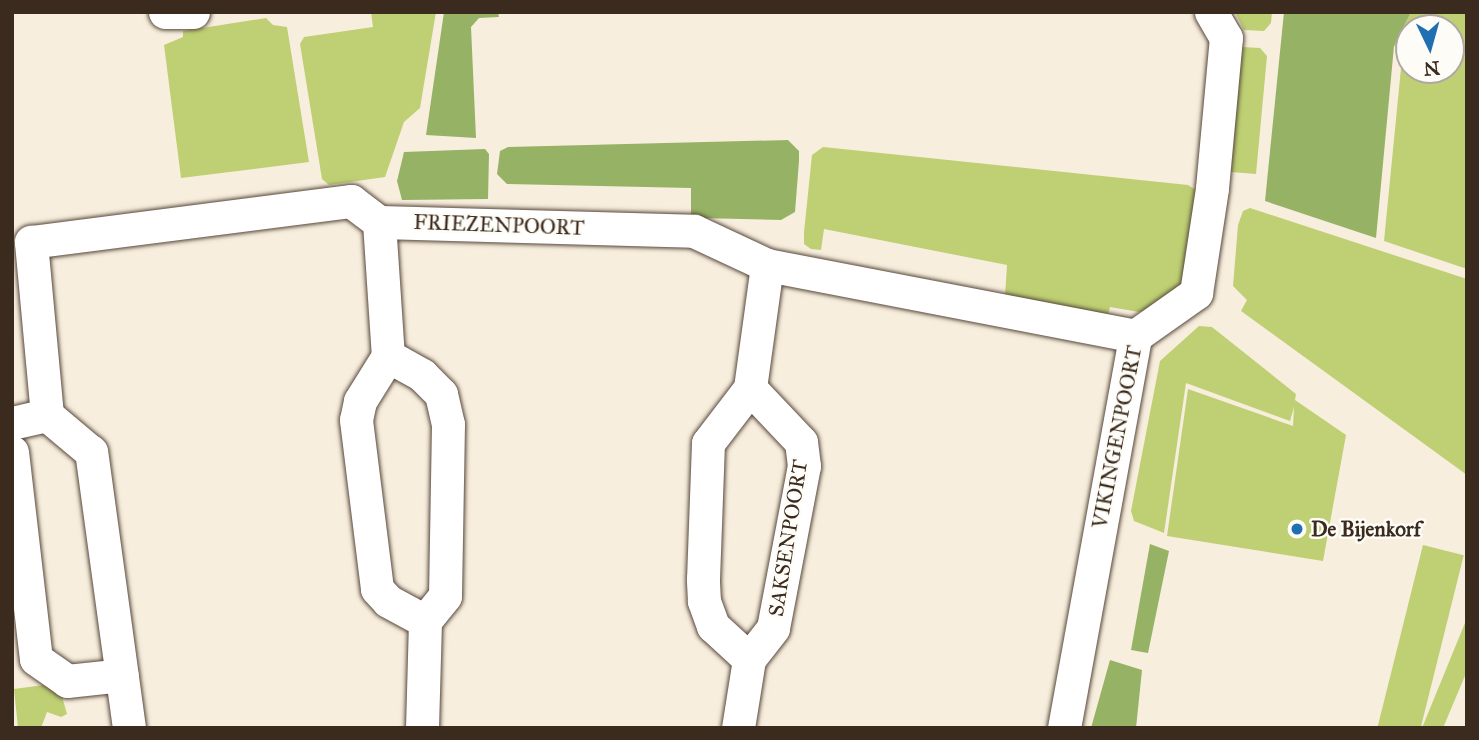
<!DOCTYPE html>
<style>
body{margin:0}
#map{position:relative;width:1479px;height:740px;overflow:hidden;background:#f8eedd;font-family:"IM FELL Great Primer",serif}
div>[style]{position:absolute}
.green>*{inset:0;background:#bed073;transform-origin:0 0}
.forest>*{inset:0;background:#96b265}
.roads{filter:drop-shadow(0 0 2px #57473b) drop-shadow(0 0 2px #57473b)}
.minor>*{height:33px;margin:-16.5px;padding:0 16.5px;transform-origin:16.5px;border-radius:16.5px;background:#fff}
.dots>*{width:19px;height:19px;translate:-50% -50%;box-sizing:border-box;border:4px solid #fdfcf7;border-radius:50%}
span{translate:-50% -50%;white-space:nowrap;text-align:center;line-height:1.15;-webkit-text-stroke:5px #fdfcf7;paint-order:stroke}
.street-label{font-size:21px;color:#3b2a1e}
.poi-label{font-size:21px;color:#3b2a1e;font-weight:700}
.left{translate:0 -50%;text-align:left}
.frame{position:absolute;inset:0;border:14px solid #3b2a1e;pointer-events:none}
.north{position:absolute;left:1395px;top:14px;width:70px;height:70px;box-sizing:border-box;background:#fdfcf7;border:2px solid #afa8a0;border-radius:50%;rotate:175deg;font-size:19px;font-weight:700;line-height:28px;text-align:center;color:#3b2a1e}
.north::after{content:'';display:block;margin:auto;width:24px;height:32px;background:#1f6fb2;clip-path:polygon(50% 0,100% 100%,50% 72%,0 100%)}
</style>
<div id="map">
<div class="green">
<div style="clip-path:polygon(371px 12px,436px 12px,420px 108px,404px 122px,385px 177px,329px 185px,322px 179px,300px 44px,304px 37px,373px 27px)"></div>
<div style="clip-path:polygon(1235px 12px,1272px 12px,1271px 23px,1264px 31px,1244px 30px)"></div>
<div style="clip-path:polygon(evenodd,1411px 12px,1467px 12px,1467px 269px,1384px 241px,1403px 48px,1394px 46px,1411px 12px,1409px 28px,1451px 28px,1451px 70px,1409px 70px,1409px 28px)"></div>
<div style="clip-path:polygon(266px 18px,273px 25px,287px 27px,309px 162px,181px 178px,164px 45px,183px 37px,183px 31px)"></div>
<div style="clip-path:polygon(1242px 47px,1260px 48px,1267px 56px,1256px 174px,1231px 172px)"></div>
<div style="clip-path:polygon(823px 147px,1188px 185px,1196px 190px,1183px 282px,1151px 309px,1139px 312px,1110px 307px,1108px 315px,1005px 296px,1007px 265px,824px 229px,821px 250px,811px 249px,804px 244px,804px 232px,812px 155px)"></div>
<div style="clip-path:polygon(1250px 208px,1467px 279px,1467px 475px,1241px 311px,1247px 300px,1233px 286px,1238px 225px,1243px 211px)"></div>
<div style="clip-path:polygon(1199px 326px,1212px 327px,1296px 394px,1295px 400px,1346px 435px,1323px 561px,1167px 536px,1188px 389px,1293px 426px,1294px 407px,1290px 421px,1186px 383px,1164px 533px,1134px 521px,1131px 511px,1160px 361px)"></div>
<div style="left:1423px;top:545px;width:42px;height:198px;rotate:14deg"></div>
<div style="clip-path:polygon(1467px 618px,1467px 671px,1443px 728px,1422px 728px)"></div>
<div style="clip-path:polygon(44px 685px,61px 693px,67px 714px,61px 717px,47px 712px,41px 728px,18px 728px,14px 689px)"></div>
</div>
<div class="forest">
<div style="clip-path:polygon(444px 12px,498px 12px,499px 17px,479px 18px,471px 27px,476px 138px,426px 135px)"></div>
<div style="clip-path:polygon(1284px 12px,1411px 12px,1394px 46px,1376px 238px,1265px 201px)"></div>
<div style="clip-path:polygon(788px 140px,799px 151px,799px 161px,795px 212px,781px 220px,698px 218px,691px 215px,691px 188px,507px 184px,497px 174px,500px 151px,508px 147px)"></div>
<div style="clip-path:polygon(485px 149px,489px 154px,488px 199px,402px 200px,397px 181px,404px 152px)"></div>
<div style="clip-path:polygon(1150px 544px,1169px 551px,1148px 653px,1131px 650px)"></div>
<div style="clip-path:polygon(1110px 660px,1142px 670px,1136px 728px,1091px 728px)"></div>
</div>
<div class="roads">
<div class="minor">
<div style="left:165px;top:12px;width:28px"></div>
<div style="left:379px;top:222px;width:134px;rotate:86.2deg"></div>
<div style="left:388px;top:356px;width:39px;rotate:29deg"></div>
<div style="left:422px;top:375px;width:27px;rotate:45deg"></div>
<div style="left:441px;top:394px;width:31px;rotate:77deg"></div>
<div style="left:448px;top:424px;width:172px;rotate:91deg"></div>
<div style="left:445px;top:596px;width:32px;rotate:129deg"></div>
<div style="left:425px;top:621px;width:107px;rotate:91.6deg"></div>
<div style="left:388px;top:356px;width:53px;rotate:121.9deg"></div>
<div style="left:360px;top:401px;width:19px;rotate:102deg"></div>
<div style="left:356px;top:420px;width:170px;rotate:82.9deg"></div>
<div style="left:377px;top:589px;width:16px;rotate:47deg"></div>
<div style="left:388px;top:601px;width:42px;rotate:28.4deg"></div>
<div style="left:12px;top:423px;width:36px;rotate:-13deg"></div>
<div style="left:12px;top:452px;width:208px;rotate:83.4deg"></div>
<div style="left:36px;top:659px;width:38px;rotate:35deg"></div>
<div style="left:67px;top:681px;width:55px;rotate:-6.2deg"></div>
<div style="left:749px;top:659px;width:49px;rotate:-137.5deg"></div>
<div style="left:713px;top:626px;width:27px;rotate:-110deg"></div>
<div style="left:704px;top:601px;width:22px;rotate:-93deg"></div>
<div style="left:703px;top:579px;width:136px;rotate:-87.9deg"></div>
<div style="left:708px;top:443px;width:69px;rotate:-52.6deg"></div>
<div style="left:129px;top:728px;width:279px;rotate:-97.8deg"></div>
<div style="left:91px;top:452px;width:57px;rotate:-139.9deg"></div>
<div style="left:47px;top:415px;width:174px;rotate:-95.3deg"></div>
<div style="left:31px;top:242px;width:323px;rotate:-7.3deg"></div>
<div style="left:351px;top:201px;width:35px;rotate:37deg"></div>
<div style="left:379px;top:222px;width:315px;rotate:1.6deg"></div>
<div style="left:694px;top:231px;width:81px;rotate:25deg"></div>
<div style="left:767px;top:265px;width:375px;rotate:10.9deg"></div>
<div style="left:738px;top:728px;width:70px;rotate:-80.9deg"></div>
<div style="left:749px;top:659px;width:39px;rotate:-52deg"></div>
<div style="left:773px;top:628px;width:165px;rotate:-79.2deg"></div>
<div style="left:804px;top:466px;width:24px;rotate:-97deg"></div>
<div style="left:801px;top:442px;width:74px;rotate:-133.4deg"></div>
<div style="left:750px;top:388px;width:124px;rotate:-82.1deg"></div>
<div style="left:1064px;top:728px;width:398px;rotate:-79.7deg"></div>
<div style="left:1135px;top:336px;width:75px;rotate:-35.2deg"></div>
<div style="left:1196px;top:293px;width:106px;rotate:-81.3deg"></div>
<div style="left:1212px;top:188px;width:151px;rotate:-84.7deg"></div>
<div style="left:1226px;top:38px;width:30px;rotate:-120deg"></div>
</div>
</div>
<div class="dots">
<div style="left:1297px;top:529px;background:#1f6fb2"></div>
</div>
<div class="street-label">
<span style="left:499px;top:225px;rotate:2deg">FRIEZENPOORT</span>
<span style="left:1117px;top:437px;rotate:-79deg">VIKINGENPOORT</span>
<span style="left:788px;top:538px;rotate:-81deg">SAKSENPOORT</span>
</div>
<div class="poi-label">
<span class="left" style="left:1311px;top:529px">De Bijenkorf</span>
</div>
<div class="frame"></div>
<div class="north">N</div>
</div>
